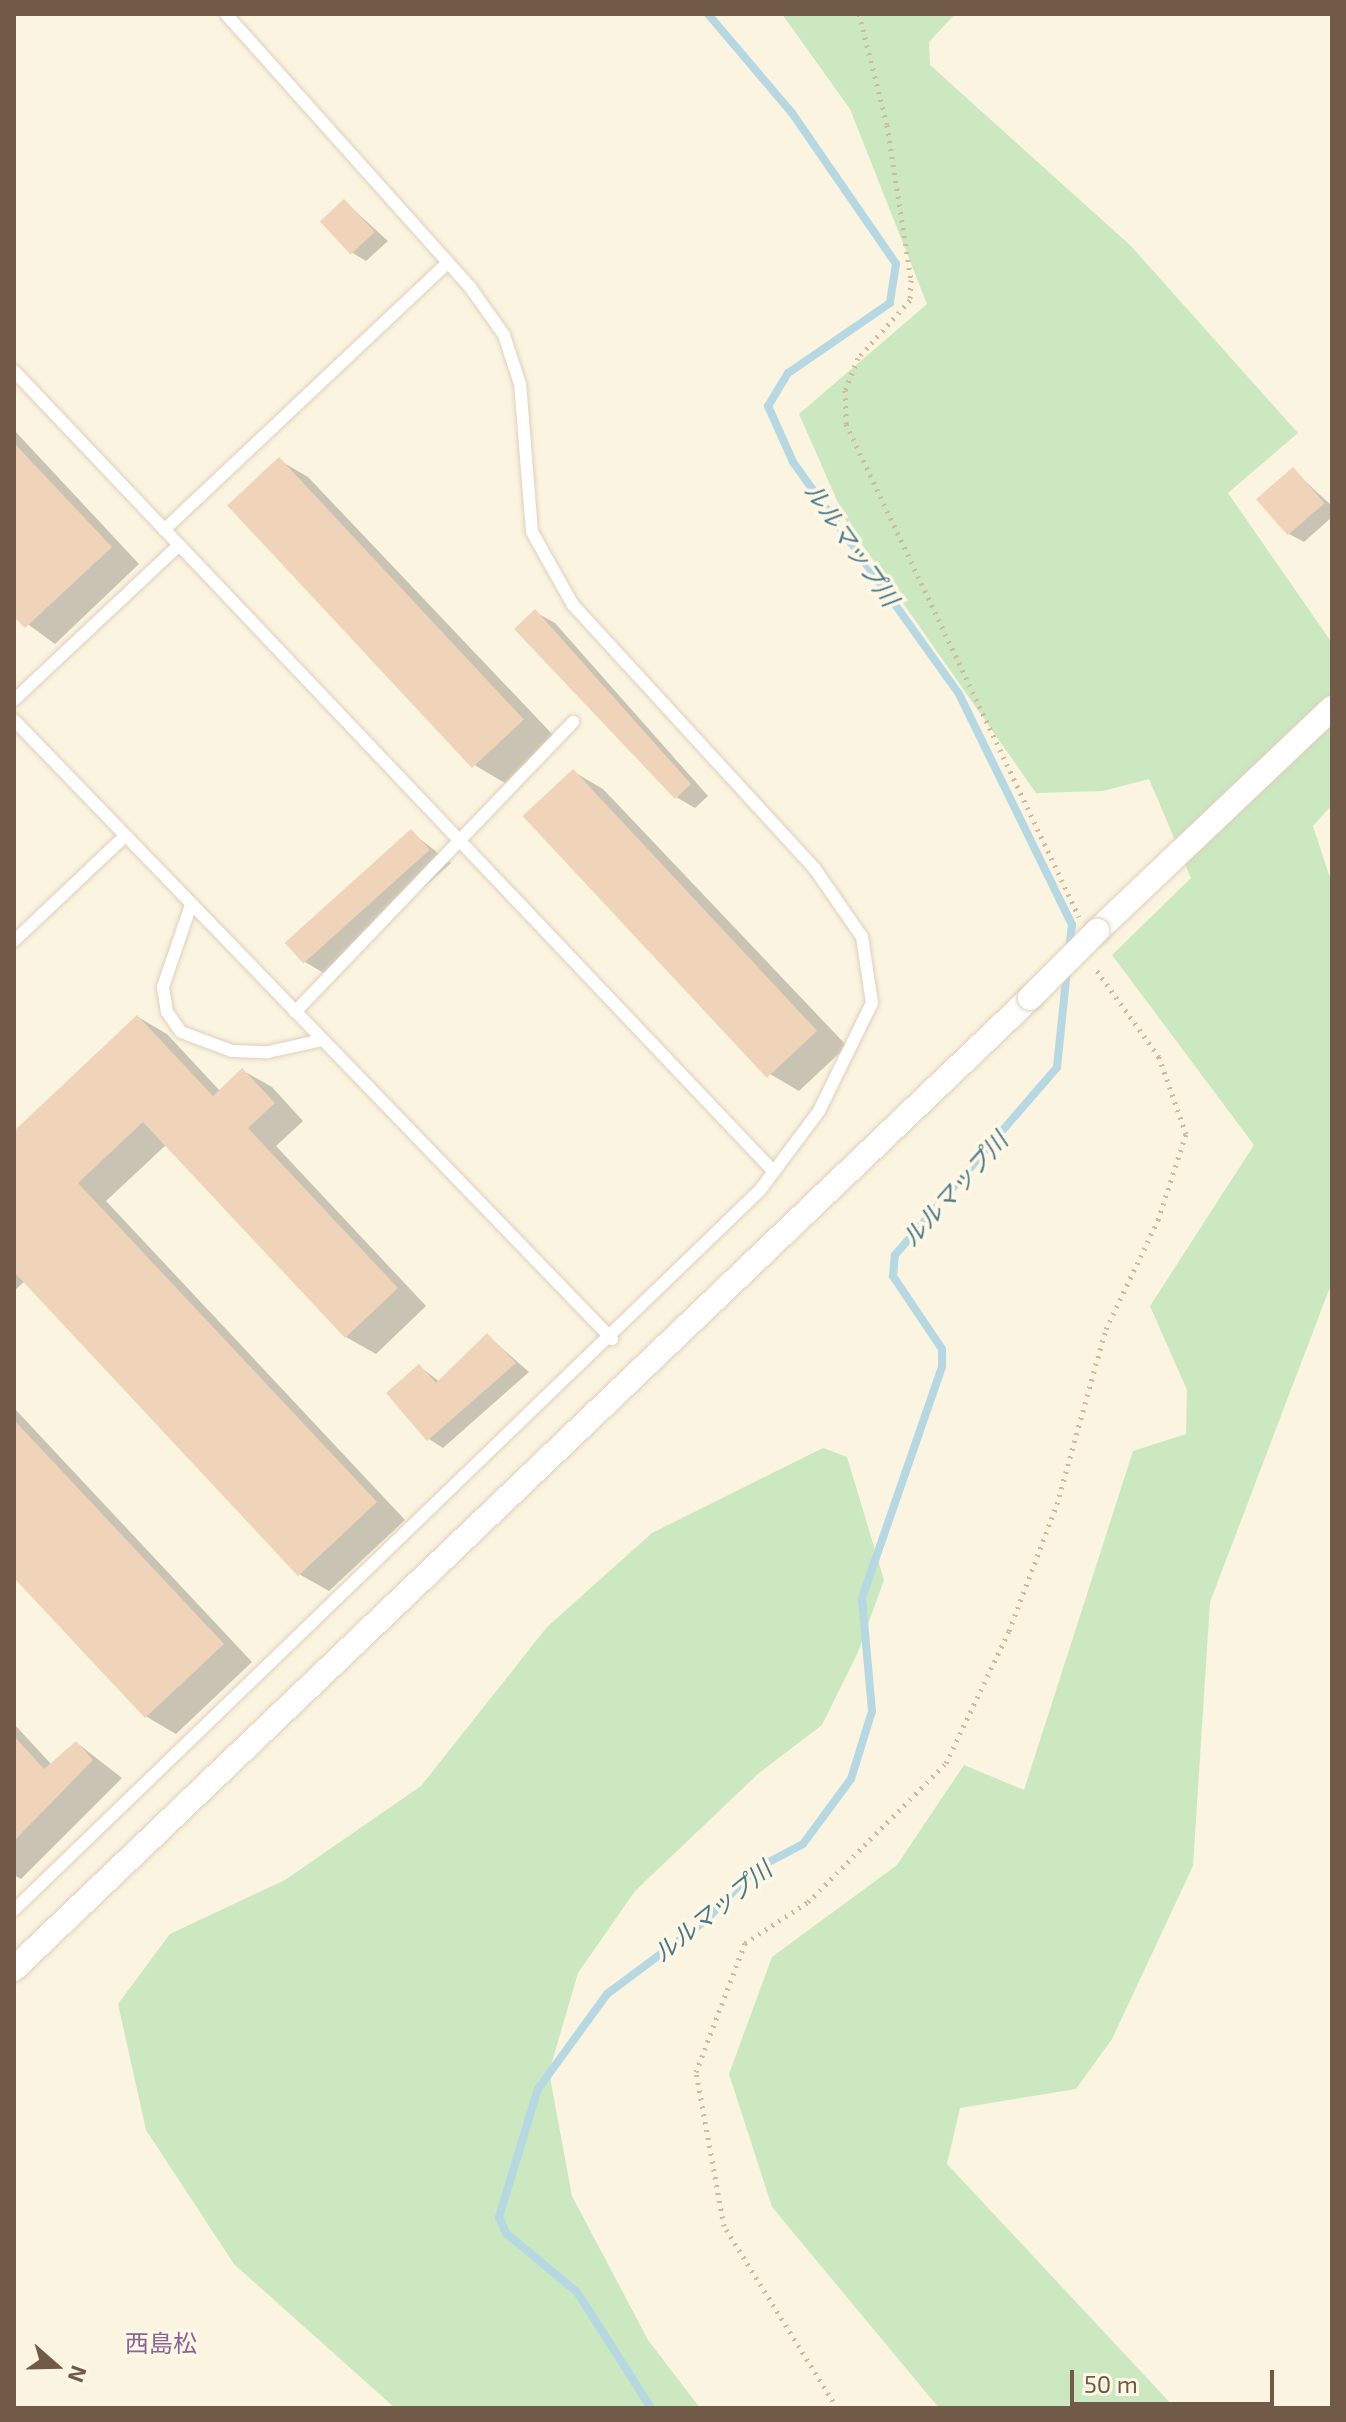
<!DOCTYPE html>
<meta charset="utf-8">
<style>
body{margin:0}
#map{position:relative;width:1346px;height:2422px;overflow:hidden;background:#fbf4e0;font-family:"Exo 2","Noto Sans JP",sans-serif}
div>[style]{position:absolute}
.green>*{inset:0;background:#cbe8c0}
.shadow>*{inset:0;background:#0003}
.stream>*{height:8px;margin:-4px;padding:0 4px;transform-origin:4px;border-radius:4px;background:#b6d8e3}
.building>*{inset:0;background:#efd4b9;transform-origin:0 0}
.path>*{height:5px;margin-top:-2.5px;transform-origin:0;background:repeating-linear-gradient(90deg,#d4b89c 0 2px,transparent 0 8px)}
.roads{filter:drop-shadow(0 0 2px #dfd0bd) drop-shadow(0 0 2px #dfd0bd)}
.lane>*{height:12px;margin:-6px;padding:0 6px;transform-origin:6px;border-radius:6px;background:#fff}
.street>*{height:24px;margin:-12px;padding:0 12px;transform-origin:12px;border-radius:12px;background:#fff}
.bridges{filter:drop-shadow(0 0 2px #dfd0bd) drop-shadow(0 0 2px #dfd0bd)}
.street-bridge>*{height:24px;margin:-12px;padding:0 12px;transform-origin:12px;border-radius:12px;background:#fff}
span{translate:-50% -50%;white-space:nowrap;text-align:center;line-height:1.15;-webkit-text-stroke:7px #fef7e6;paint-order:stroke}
.water-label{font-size:24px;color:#46788a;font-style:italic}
.neighbourhood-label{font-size:24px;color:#896494}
.frame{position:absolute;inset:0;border:16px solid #715b48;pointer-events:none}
.north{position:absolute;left:16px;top:2326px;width:80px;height:80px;-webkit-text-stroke:6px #fef7e6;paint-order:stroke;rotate:110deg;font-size:22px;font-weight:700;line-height:32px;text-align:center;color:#715b48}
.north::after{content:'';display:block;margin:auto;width:28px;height:36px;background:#715b48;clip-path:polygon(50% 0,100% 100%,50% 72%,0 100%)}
.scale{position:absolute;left:1070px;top:2370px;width:204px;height:36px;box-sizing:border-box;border:4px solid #715b48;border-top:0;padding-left:10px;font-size:24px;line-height:28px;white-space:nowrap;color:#715b48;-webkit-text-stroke:6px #fef7e6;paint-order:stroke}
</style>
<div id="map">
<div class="green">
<div style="clip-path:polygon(782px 14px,955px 14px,929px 42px,930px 65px,1131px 246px,1298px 433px,1228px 493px,1332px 643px,1332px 805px,1313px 826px,1332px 884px,1332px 1282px,1210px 1602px,1193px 1866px,1112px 2039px,1076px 2089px,960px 2108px,947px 2164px,1175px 2408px,939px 2408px,772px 2207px,729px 2074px,772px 1957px,897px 1865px,964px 1765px,1024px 1790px,1133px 1451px,1186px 1434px,1187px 1390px,1150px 1306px,1254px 1145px,1112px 955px,1191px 878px,1149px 779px,1103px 791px,1036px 793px,847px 523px,799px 414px,927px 304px,850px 109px)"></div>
<div style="clip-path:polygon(823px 1448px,847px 1457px,884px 1580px,858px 1652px,822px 1725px,759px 1773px,635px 1891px,578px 1973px,549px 2072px,572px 2196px,648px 2340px,700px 2408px,395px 2408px,234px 2264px,146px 2130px,118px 2004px,170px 1934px,285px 1880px,421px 1786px,547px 1627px,652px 1533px)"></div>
</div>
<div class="shadow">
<div style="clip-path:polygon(344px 201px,388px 241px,366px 261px,351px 252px)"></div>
<div style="clip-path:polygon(14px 430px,139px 564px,55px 644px,14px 614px)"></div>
<div style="clip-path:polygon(279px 460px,308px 477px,554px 736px,505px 783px,476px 766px)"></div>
<div style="clip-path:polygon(1293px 470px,1332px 506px,1332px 517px,1304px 542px,1289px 534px)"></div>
<div style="clip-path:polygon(535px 612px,555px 623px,708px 796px,695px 808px,676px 797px)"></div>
<div style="clip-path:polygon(574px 772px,603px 789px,847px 1046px,799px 1091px,770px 1074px)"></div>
<div style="clip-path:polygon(411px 832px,451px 863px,327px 975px,305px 962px)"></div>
<div style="clip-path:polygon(138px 1017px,167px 1034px,220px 1091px,242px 1070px,272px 1087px,303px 1121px,276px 1146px,426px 1306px,376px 1354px,346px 1337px,167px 1144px,106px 1201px,405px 1520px,329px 1591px,299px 1574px,25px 1281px,14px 1291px,14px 1134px)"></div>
<div style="clip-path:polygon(488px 1336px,529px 1372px,443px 1448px,429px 1439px,419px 1366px,440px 1382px)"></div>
<div style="clip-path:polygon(14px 1408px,252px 1662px,176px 1734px,147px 1717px,14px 1575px)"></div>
<div style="clip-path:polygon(14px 1724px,52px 1765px,77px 1743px,122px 1778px,21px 1879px,14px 1875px)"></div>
</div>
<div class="stream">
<div style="left:708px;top:14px;width:130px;rotate:49.7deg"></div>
<div style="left:792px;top:113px;width:183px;rotate:55.4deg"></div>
<div style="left:896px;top:264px;width:39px;rotate:99deg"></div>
<div style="left:890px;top:303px;width:124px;rotate:145.5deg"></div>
<div style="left:788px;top:373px;width:39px;rotate:121deg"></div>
<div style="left:768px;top:406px;width:61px;rotate:65.9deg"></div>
<div style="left:793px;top:462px;width:285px;rotate:54.4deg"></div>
<div style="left:959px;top:694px;width:257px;rotate:63.9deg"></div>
<div style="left:1072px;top:925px;width:25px;rotate:97deg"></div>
<div style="left:651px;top:2408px;width:138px;rotate:-122.5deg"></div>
<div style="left:577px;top:2292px;width:92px;rotate:-140.3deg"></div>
<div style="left:506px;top:2233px;width:17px;rotate:-114deg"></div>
<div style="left:499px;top:2217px;width:134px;rotate:-73.1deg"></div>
<div style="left:538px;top:2089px;width:117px;rotate:-54deg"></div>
<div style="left:607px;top:1994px;width:122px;rotate:-36.7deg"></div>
<div style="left:705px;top:1921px;width:71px;rotate:-46.1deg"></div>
<div style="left:754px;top:1870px;width:55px;rotate:-28deg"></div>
<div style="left:803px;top:1844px;width:81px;rotate:-53.6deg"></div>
<div style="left:851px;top:1779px;width:71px;rotate:-72.8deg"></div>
<div style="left:872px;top:1711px;width:113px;rotate:-95.1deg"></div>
<div style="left:862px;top:1598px;width:244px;rotate:-70.9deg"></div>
<div style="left:942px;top:1367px;width:18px;rotate:-90deg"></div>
<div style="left:942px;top:1349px;width:88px;rotate:-123.9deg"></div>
<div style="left:893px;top:1276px;width:21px;rotate:-85deg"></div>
<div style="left:895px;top:1255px;width:248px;rotate:-49.2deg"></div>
<div style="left:1057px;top:1067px;width:97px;rotate:-84.1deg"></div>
</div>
<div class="building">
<div style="left:344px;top:199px;width:45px;height:33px;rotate:47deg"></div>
<div style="clip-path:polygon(14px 443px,112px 547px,25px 628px,14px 617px)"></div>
<div style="left:279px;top:457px;width:359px;height:71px;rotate:47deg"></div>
<div style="left:1293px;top:467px;width:48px;height:49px;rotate:49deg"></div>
<div style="clip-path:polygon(535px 609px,691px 784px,675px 799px,514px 629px)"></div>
<div style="left:573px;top:769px;width:358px;height:69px;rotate:47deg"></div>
<div style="left:411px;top:829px;width:28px;height:170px;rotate:48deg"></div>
<div style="clip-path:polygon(137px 1015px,213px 1096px,242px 1068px,275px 1103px,248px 1128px,398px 1288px,345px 1338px,143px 1122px,78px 1183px,377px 1502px,298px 1576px,14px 1272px,14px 1131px)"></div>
<div style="clip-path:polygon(487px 1333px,516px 1363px,427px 1441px,386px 1393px,419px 1364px,436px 1383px)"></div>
<div style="clip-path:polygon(14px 1420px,224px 1644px,145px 1718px,14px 1578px)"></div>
<div style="clip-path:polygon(14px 1736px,44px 1769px,76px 1741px,93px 1760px,14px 1841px)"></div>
</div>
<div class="path">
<div style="left:859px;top:14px;width:114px;rotate:75.8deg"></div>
<div style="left:887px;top:125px;width:157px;rotate:81.2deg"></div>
<div style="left:911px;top:280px;width:20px;rotate:93deg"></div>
<div style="left:910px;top:300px;width:78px;rotate:131.9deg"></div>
<div style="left:858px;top:358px;width:35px;rotate:112deg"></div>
<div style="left:845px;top:390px;width:34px;rotate:88deg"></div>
<div style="left:846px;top:424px;width:545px;rotate:64.7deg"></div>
<div style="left:837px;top:2408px;width:214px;rotate:-121.8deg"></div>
<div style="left:724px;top:2226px;width:157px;rotate:-100.3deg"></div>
<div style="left:696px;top:2072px;width:138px;rotate:-69.2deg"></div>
<div style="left:745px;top:1943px;width:75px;rotate:-33.1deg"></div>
<div style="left:808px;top:1902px;width:196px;rotate:-45.2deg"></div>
<div style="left:946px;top:1763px;width:146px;rotate:-64.5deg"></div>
<div style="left:1009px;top:1631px;width:136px;rotate:-69.3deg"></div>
<div style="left:1057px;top:1504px;width:182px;rotate:-74.4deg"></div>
<div style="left:1106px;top:1329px;width:121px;rotate:-64.5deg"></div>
<div style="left:1158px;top:1220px;width:90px;rotate:-72deg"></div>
<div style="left:1186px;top:1134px;width:82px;rotate:-109.3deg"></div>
<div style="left:1159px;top:1057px;width:110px;rotate:-125.7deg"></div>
</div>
<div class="roads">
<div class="lane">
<div style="left:14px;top:371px;width:1104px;rotate:46.5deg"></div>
<div style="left:164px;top:530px;width:390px;rotate:-43.3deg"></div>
<div style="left:14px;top:700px;width:226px;rotate:-43.2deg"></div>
<div style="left:14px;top:720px;width:861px;rotate:45.99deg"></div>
<div style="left:191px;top:905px;width:87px;rotate:108.9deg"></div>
<div style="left:163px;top:987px;width:25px;rotate:81deg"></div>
<div style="left:167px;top:1012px;width:24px;rotate:55deg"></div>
<div style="left:181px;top:1032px;width:54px;rotate:20.4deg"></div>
<div style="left:232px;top:1051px;width:36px;rotate:2deg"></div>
<div style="left:268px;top:1052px;width:55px;rotate:-12.5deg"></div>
<div style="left:14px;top:941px;width:153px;rotate:-43.4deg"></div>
<div style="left:295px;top:1012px;width:402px;rotate:-46.2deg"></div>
<div style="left:14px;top:1910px;width:1037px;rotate:-43.98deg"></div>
<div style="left:760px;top:1190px;width:99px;rotate:-53.2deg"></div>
<div style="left:819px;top:1111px;width:120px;rotate:-63.9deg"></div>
<div style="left:872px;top:1003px;width:67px;rotate:-98.6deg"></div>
<div style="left:862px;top:937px;width:83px;rotate:-124.7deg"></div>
<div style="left:815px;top:869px;width:358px;rotate:-132.5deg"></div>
<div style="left:573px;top:605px;width:84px;rotate:-119.3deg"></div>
<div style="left:532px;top:532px;width:148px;rotate:-94.6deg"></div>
<div style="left:520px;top:384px;width:52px;rotate:-108.1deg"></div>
<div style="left:504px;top:335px;width:59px;rotate:-125.3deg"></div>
<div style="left:470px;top:287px;width:366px;rotate:-131.8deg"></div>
</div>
<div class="street">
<div style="left:1097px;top:931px;width:324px;rotate:-43.5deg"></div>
<div style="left:14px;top:1969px;width:1405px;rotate:-43.7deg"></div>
</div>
</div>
<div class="bridges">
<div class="street-bridge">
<div style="left:1030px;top:998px;width:95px;rotate:-45deg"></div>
</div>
</div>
<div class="water-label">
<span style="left:852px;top:544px;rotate:55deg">ルルマップ川</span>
<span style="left:954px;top:1189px;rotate:-48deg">ルルマップ川</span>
<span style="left:712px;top:1911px;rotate:-39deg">ルルマップ川</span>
</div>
<div class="neighbourhood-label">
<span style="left:161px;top:2343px">西島松</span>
</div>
<div class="frame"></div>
<div class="north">N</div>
<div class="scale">50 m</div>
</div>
